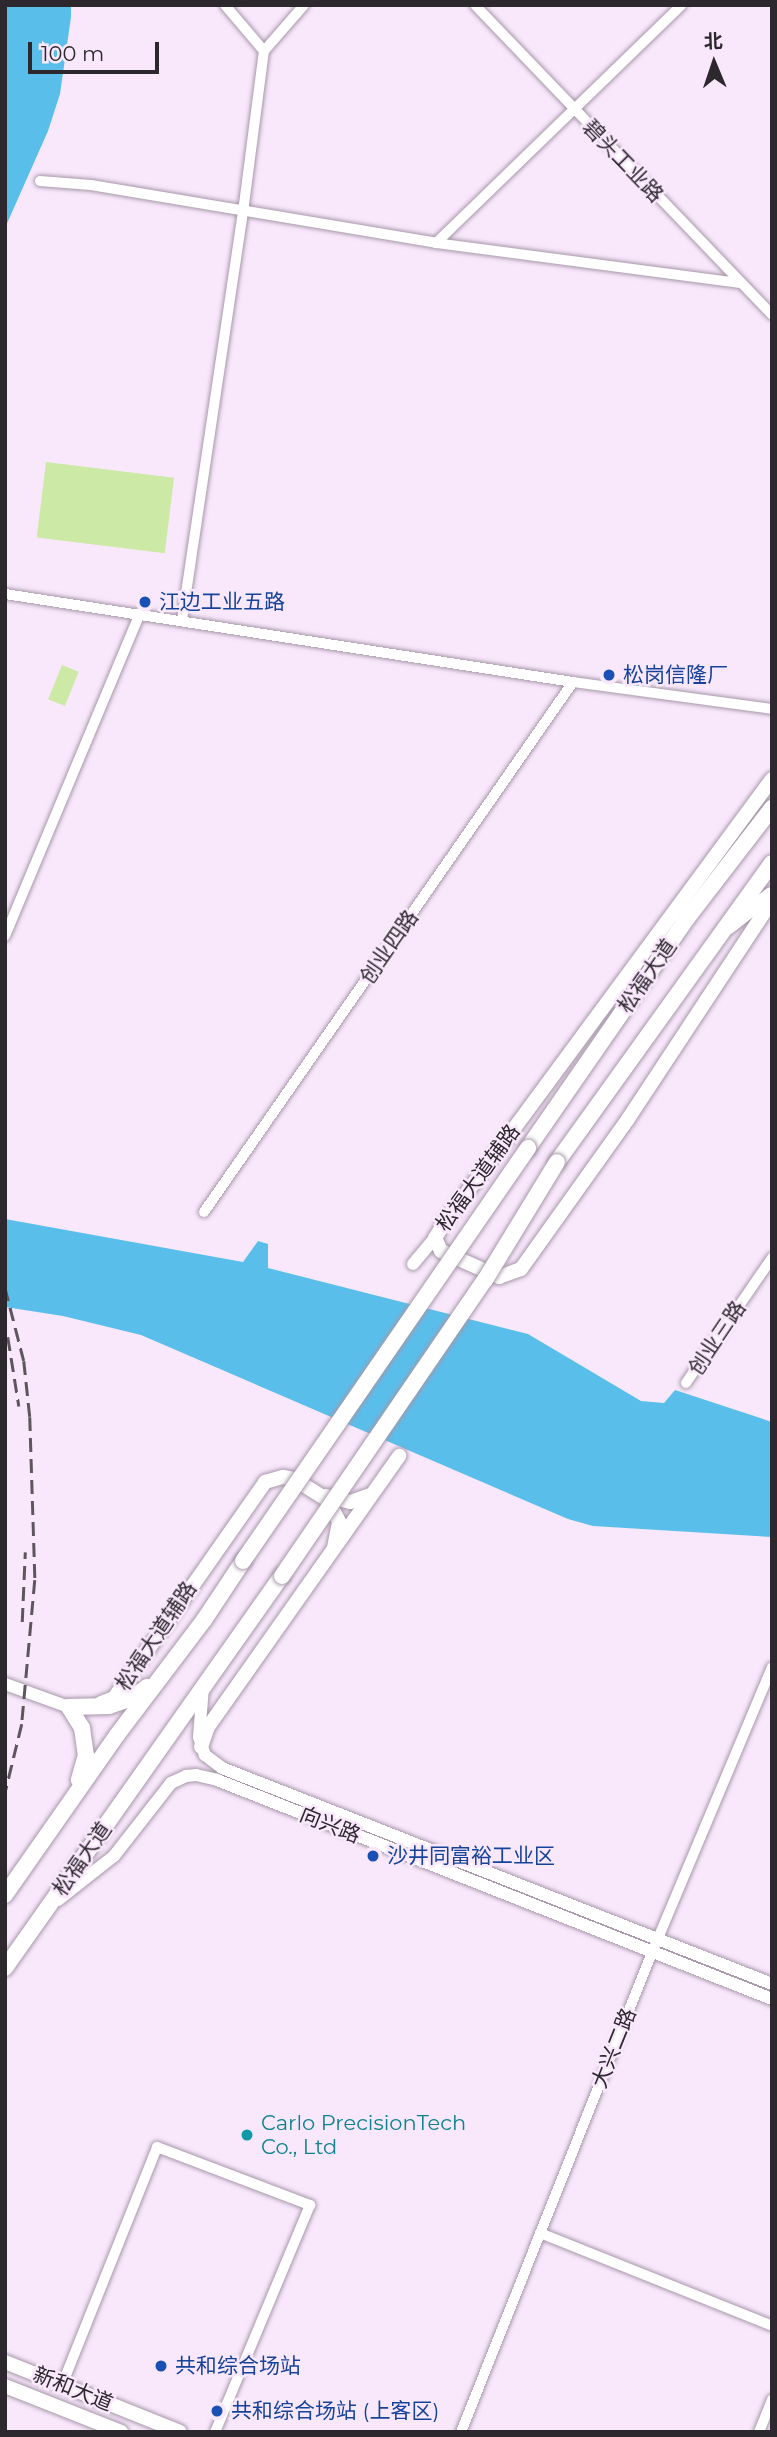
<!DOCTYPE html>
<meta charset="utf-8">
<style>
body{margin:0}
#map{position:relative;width:777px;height:2437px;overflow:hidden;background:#f9e8fc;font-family:Montserrat,"Noto Sans SC",sans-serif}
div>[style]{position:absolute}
.green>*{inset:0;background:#cde9a6;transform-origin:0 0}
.water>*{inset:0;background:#5abeeb}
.roads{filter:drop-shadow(0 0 2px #a797a9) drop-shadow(0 0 2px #a797a9)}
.minor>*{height:10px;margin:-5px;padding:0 5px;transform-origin:5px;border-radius:5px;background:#fff}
.tertiary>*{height:12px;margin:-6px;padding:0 6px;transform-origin:6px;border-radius:6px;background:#fff}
.secondary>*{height:14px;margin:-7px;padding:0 7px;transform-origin:7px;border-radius:7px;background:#fff}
.primary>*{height:16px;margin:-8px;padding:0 8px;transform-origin:8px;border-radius:8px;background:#fff}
.rail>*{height:2.5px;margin-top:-1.25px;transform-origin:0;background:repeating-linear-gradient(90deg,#5e555f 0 14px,transparent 0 21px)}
.bridges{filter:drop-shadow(0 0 2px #a797a9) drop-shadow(0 0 2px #a797a9)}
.primary-bridge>*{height:16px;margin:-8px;padding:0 8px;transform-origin:8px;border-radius:8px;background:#fff}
.dots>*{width:19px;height:19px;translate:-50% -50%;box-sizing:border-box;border:4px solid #f9e8fc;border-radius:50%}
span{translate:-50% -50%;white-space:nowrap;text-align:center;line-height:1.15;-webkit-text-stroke:5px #f9e8fc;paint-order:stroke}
.street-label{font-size:21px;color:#2d272e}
.transit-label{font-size:21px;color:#164399}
.left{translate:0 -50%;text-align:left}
.culture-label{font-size:21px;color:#0d838f}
.frame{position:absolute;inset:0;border:7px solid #2d272e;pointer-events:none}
.north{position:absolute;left:679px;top:28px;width:70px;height:70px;-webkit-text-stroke:5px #f9e8fc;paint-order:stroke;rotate:358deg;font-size:19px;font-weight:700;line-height:28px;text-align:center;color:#2d272e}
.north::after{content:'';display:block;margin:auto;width:24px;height:32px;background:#2d272e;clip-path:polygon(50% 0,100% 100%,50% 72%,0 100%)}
.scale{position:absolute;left:28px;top:42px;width:131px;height:32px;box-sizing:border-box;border:4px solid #2d272e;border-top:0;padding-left:9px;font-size:21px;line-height:24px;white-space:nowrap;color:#2d272e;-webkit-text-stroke:5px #f9e8fc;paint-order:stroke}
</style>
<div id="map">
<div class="green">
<div style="left:46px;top:462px;width:129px;height:76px;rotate:7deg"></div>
<div style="left:62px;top:665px;width:18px;height:37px;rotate:22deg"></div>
</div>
<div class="water">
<div style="clip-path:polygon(5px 5px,71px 5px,71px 17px,60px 94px,48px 131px,5px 228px)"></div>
<div style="clip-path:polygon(5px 1219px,243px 1262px,258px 1241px,268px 1244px,268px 1268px,528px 1334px,641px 1401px,664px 1403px,675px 1390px,772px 1422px,772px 1537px,593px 1526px,568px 1519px,141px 1335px,63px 1316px,5px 1307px)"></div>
</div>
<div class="roads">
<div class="minor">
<div style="left:225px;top:5px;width:60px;rotate:49.7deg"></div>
<div style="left:475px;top:5px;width:429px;rotate:46.2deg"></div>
<div style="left:40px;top:181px;width:51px;rotate:4.5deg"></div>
<div style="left:91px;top:185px;width:350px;rotate:9.5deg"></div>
<div style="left:436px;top:243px;width:306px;rotate:7.5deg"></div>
<div style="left:436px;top:243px;width:342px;rotate:-44.1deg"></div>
<div style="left:5px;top:594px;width:575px;rotate:8.81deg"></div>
<div style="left:573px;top:682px;width:201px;rotate:7.7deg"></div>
<div style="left:182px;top:620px;width:413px;rotate:-81.5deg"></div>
<div style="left:243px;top:212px;width:162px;rotate:-82.6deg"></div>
<div style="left:264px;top:51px;width:61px;rotate:-49deg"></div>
<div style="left:5px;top:936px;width:350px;rotate:-67.3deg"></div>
<div style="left:204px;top:1212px;width:646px;rotate:-55.15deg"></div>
<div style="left:686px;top:1383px;width:152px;rotate:-55.5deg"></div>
<div style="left:540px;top:2233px;width:250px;rotate:21.8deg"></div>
<div style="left:62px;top:2385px;width:256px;rotate:-68.2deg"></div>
<div style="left:157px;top:2147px;width:164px;rotate:20.8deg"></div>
<div style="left:310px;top:2205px;width:246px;rotate:112.7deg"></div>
<div style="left:461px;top:2432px;width:513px;rotate:-68.28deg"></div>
<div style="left:651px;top:1955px;width:312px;rotate:-67.2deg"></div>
<div style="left:759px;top:2432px;width:35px;rotate:-68deg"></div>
</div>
<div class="tertiary">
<div style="left:413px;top:1264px;width:34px;rotate:-50deg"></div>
<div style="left:5px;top:1684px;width:68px;rotate:19.8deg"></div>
<div style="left:203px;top:1687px;width:50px;rotate:94.6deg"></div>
<div style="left:199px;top:1737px;width:19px;rotate:72deg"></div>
<div style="left:205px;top:1755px;width:21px;rotate:37deg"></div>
<div style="left:222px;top:1768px;width:591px;rotate:21.44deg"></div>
<div style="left:58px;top:1900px;width:71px;rotate:-38.2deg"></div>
<div style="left:114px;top:1856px;width:93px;rotate:-52deg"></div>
<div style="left:171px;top:1783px;width:17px;rotate:-25deg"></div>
<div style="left:186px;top:1776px;width:10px;rotate:-6deg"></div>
<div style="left:196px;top:1775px;width:22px;rotate:13deg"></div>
<div style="left:217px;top:1780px;width:597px;rotate:21.53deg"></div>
</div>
<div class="secondary">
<div style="left:772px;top:779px;width:551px;rotate:126.43deg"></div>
<div style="left:445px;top:1222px;width:19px;rotate:122deg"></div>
<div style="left:435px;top:1238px;width:14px;rotate:65deg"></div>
<div style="left:441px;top:1251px;width:64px;rotate:24.1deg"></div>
<div style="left:499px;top:1277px;width:23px;rotate:-20deg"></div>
<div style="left:521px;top:1269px;width:184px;rotate:-54.5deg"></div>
<div style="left:628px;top:1119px;width:261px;rotate:-56.6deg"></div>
<div style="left:729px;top:927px;width:53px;rotate:-38.2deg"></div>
<div style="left:326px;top:1496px;width:25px;rotate:14deg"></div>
<div style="left:350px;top:1502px;width:21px;rotate:-19deg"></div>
<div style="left:101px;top:1703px;width:14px;rotate:-21deg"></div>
<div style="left:114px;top:1698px;width:264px;rotate:-55deg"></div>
<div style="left:265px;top:1482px;width:19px;rotate:-16deg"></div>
<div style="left:283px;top:1477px;width:11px;rotate:10deg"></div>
<div style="left:294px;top:1479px;width:40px;rotate:32deg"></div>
<div style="left:328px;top:1500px;width:25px;rotate:63deg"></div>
<div style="left:339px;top:1522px;width:26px;rotate:101deg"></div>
<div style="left:201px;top:1747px;width:21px;rotate:-71deg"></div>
<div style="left:208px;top:1727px;width:332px;rotate:-54.8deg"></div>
<div style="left:5px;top:2362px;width:188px;rotate:21.8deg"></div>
<div style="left:5px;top:2386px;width:125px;rotate:21.6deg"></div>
</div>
<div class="primary">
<div style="left:528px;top:1148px;width:281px;rotate:-55.3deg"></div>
<div style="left:688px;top:917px;width:138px;rotate:-52.4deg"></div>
<div style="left:557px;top:1162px;width:368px;rotate:-54.3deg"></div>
<div style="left:69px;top:1707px;width:40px;rotate:-1.4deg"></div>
<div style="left:109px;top:1706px;width:24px;rotate:-19deg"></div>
<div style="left:132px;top:1698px;width:19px;rotate:-36deg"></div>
<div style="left:69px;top:1707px;width:25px;rotate:58deg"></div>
<div style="left:82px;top:1728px;width:27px;rotate:82deg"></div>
<div style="left:86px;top:1755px;width:26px;rotate:106deg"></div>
<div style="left:5px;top:1895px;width:195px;rotate:-55deg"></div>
<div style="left:117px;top:1735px;width:144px;rotate:-52.9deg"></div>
<div style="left:204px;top:1620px;width:71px;rotate:-56.5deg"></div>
<div style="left:5px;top:1968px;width:480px;rotate:-54.8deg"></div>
</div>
</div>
<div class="rail">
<div style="left:5px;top:1287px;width:76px;rotate:75.6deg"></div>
<div style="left:24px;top:1361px;width:56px;rotate:83.9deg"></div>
<div style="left:30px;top:1417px;width:163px;rotate:88.2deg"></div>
<div style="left:35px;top:1580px;width:145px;rotate:95.2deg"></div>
<div style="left:22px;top:1724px;width:72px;rotate:103.7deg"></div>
<div style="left:8px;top:1337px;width:70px;rotate:80.9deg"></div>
<div style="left:22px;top:1622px;width:70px;rotate:-87.5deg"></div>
</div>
<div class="bridges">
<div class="primary-bridge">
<div style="left:243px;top:1561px;width:502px;rotate:-55.39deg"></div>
<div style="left:282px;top:1576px;width:359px;rotate:-55.6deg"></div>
<div style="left:485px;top:1280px;width:138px;rotate:-58.6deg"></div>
</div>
</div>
<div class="dots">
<div style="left:145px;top:602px;background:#1a4fb4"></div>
<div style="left:609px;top:675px;background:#1a4fb4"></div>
<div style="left:373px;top:1856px;background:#1a4fb4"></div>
<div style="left:247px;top:2135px;background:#0f9aa8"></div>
<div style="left:161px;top:2366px;background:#1a4fb4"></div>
<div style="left:217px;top:2411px;background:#1a4fb4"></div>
</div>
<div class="street-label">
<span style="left:623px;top:161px;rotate:46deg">碧头工业路</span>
<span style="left:389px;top:947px;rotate:-55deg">创业四路</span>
<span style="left:647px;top:976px;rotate:-55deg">松福大道</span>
<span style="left:478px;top:1178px;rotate:-54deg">松福大道辅路</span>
<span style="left:717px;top:1338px;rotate:-56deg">创业三路</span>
<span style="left:156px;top:1636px;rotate:-56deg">松福大道辅路</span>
<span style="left:330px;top:1825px;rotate:22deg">向兴路</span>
<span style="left:82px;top:1859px;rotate:-55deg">松福大道</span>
<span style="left:614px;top:2048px;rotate:-68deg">大兴二路</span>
<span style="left:73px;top:2389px;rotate:22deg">新和大道</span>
</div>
<div class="transit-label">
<span class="left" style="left:159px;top:602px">江边工业五路</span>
<span class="left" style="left:623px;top:675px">松岗信隆厂</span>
<span class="left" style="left:387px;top:1856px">沙井同富裕工业区</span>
<span class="left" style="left:175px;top:2366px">共和综合场站</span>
<span class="left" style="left:231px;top:2411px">共和综合场站 (上客区)</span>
</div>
<div class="culture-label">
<span class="left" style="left:261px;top:2135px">Carlo PrecisionTech<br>Co., Ltd</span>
</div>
<div class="frame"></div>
<div class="north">北</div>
<div class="scale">100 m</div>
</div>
